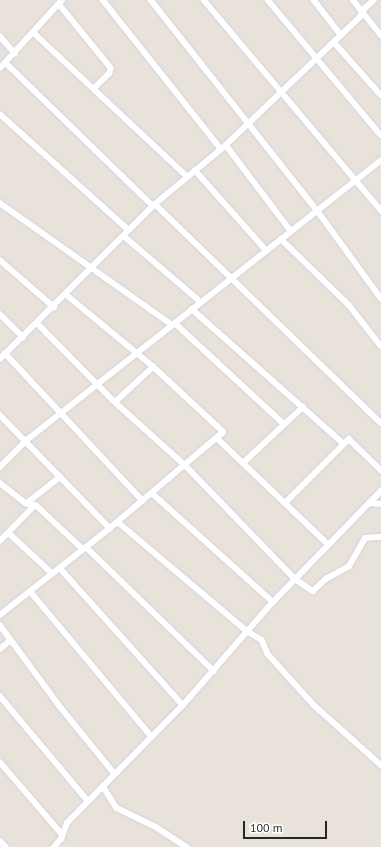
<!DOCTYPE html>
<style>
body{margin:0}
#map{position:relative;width:381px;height:847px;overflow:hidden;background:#e9e2da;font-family:"PT Sans",sans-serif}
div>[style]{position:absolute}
.roads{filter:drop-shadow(0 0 1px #cfd3df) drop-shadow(0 0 1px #cfd3df)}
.minor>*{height:5.5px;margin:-2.75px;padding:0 2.75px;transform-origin:2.75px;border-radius:2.75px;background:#fff}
span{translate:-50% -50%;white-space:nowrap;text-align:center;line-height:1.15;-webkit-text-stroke:3px #fff;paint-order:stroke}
.scale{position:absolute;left:243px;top:821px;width:84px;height:18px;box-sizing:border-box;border:2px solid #272727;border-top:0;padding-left:5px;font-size:12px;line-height:14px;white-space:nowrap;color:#272727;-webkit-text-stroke:3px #fff;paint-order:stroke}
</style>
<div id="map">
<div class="roads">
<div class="minor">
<div style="left:103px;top:0;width:190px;rotate:51.6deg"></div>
<div style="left:151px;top:0;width:268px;rotate:51.7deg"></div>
<div style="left:317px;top:210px;width:109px;rotate:54deg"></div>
<div style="left:204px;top:0;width:275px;rotate:49.9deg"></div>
<div style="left:268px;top:0;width:176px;rotate:50.1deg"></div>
<div style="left:314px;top:0;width:44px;rotate:52.4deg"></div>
<div style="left:353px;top:0;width:45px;rotate:51.3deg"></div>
<div style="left:59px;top:4px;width:82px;rotate:50.9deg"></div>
<div style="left:111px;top:68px;width:5px;rotate:101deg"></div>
<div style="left:110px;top:73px;width:21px;rotate:135deg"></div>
<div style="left:34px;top:33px;width:209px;rotate:43.1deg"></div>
<div style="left:0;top:36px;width:23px;rotate:49deg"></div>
<div style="left:334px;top:42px;width:71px;rotate:48.4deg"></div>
<div style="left:6px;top:63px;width:205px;rotate:44.2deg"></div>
<div style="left:0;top:68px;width:92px;rotate:-47.6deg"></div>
<div style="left:0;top:114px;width:173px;rotate:42deg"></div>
<div style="left:226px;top:145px;width:108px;rotate:52.9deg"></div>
<div style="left:195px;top:170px;width:107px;rotate:48.4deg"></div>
<div style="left:0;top:203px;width:211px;rotate:35.3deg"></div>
<div style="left:155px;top:204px;width:315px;rotate:44.1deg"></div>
<div style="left:124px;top:236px;width:101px;rotate:40.6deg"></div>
<div style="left:281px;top:239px;width:95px;rotate:44.1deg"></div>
<div style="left:349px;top:305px;width:52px;rotate:52deg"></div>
<div style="left:0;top:260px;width:72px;rotate:41deg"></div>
<div style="left:192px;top:309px;width:203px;rotate:41.6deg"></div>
<div style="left:0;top:314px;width:33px;rotate:45deg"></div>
<div style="left:37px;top:323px;width:111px;rotate:45.4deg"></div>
<div style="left:115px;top:402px;width:94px;rotate:42deg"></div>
<div style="left:185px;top:465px;width:158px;rotate:46deg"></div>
<div style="left:295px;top:579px;width:22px;rotate:34deg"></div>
<div style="left:313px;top:591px;width:18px;rotate:-43deg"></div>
<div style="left:326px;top:579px;width:26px;rotate:-29deg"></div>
<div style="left:349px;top:566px;width:32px;rotate:-60deg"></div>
<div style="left:365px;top:538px;width:16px;rotate:-4deg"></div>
<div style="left:175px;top:323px;width:149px;rotate:42.8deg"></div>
<div style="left:5px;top:353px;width:202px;rotate:47deg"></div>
<div style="left:0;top:359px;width:219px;rotate:-45deg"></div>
<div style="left:155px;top:204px;width:92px;rotate:-39.7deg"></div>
<div style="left:226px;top:145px;width:185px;rotate:-43.7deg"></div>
<div style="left:360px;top:17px;width:9px;rotate:-63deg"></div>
<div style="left:364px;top:9px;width:13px;rotate:-42deg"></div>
<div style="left:115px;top:402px;width:52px;rotate:-42.6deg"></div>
<div style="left:0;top:415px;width:158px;rotate:45.8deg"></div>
<div style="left:218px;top:439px;width:152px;rotate:43.7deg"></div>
<div style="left:243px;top:463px;width:82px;rotate:-43deg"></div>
<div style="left:0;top:467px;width:38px;rotate:-45deg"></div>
<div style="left:27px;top:440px;width:451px;rotate:-38.3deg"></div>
<div style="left:0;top:483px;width:33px;rotate:38deg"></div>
<div style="left:26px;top:503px;width:11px;rotate:15deg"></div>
<div style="left:37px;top:506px;width:63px;rotate:43.1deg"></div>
<div style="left:152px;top:493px;width:163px;rotate:42deg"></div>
<div style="left:286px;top:502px;width:89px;rotate:-45deg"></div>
<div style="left:349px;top:439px;width:45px;rotate:44.1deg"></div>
<div style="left:27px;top:503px;width:42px;rotate:-38.2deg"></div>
<div style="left:369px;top:503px;width:12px;rotate:5deg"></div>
<div style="left:118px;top:522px;width:169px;rotate:40.2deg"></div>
<div style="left:247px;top:631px;width:17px;rotate:31deg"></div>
<div style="left:262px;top:640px;width:15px;rotate:67deg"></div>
<div style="left:268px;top:654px;width:69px;rotate:48deg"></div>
<div style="left:314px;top:705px;width:90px;rotate:41.8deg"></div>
<div style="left:9px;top:533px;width:59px;rotate:42.9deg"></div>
<div style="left:0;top:541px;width:50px;rotate:-45.8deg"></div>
<div style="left:86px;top:547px;width:178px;rotate:44.1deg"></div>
<div style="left:60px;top:568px;width:184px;rotate:48.1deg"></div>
<div style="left:30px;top:591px;width:190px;rotate:50.1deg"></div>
<div style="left:0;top:615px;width:140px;rotate:-38.3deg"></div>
<div style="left:110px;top:528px;width:148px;rotate:-40.3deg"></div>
<div style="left:223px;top:432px;width:96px;rotate:-137.1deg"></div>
<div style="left:153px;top:367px;width:113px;rotate:-140.4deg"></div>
<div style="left:0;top:625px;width:104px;rotate:53.6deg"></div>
<div style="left:62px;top:709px;width:84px;rotate:50.8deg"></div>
<div style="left:0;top:649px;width:14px;rotate:-39deg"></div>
<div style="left:0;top:696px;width:137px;rotate:50deg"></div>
<div style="left:0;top:762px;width:95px;rotate:49.3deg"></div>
<div style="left:103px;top:786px;width:26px;rotate:58deg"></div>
<div style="left:117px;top:808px;width:43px;rotate:26deg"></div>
<div style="left:156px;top:827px;width:37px;rotate:33deg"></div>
<div style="left:0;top:841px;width:8px;rotate:45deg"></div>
<div style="left:54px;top:847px;width:11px;rotate:-49deg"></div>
<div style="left:61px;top:839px;width:17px;rotate:-69deg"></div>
<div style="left:67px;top:823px;width:165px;rotate:-45.5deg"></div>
<div style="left:183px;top:705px;width:137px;rotate:-48.9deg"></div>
<div style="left:273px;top:602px;width:155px;rotate:-45.8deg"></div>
</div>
</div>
<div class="scale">100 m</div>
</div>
